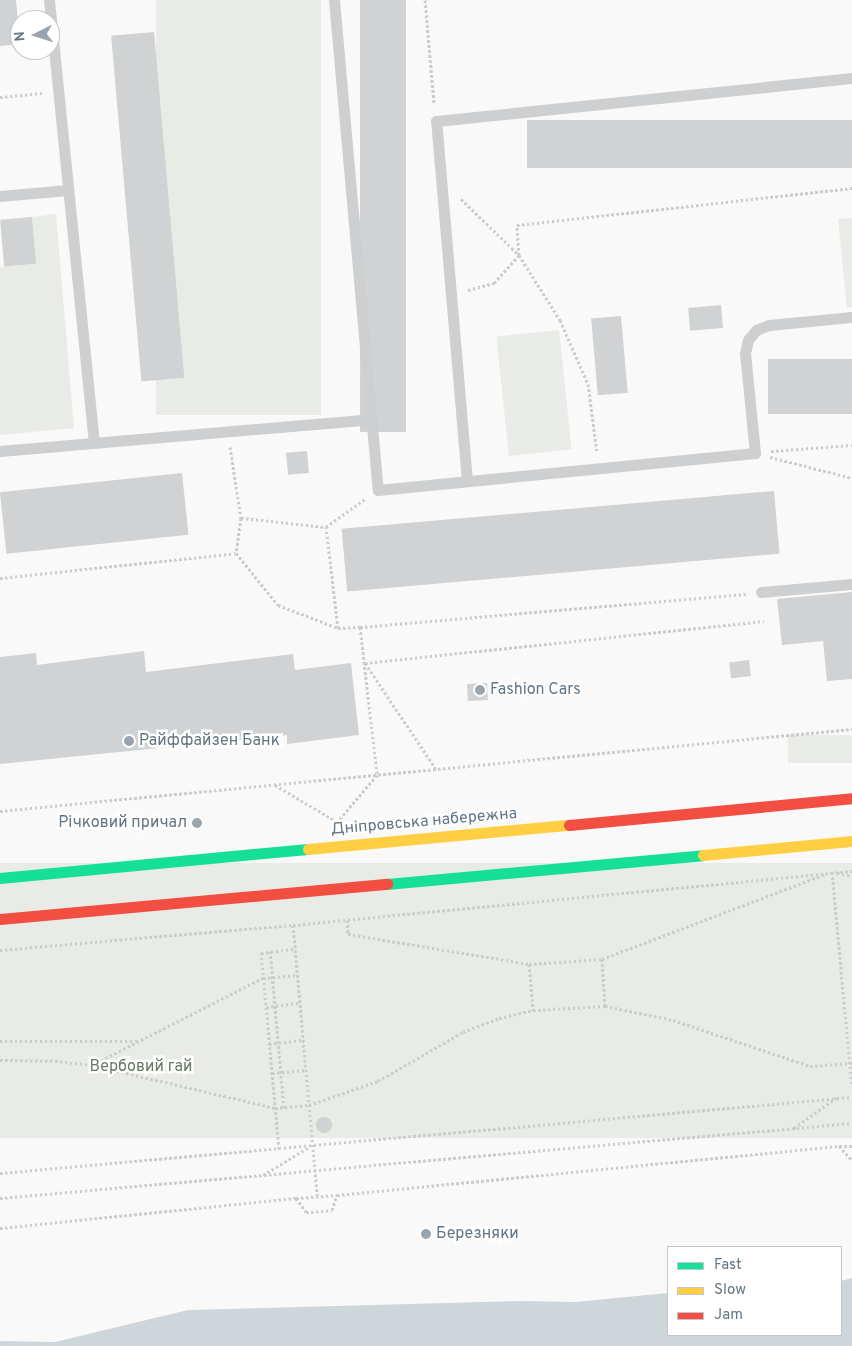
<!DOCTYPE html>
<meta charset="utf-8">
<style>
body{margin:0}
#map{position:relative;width:852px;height:1346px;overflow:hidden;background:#f9f9f9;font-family:Overpass,sans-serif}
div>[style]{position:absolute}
.green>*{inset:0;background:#e8ebe6;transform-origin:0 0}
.water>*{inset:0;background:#ced6d9}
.building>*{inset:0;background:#d0d2d3;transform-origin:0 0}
.round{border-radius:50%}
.path>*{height:3px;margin-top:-1.5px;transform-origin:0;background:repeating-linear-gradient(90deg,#cbcccd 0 2.5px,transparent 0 5px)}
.lane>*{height:11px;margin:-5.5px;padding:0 5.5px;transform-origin:5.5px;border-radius:5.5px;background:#cecfd0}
.fast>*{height:11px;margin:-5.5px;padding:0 5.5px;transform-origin:5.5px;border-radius:5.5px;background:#16e098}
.slow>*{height:11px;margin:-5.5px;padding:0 5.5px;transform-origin:5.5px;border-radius:5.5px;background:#ffcf43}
.jam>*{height:11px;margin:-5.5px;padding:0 5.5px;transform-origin:5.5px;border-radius:5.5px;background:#f24e42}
.dots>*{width:14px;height:14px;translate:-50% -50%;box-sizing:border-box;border:2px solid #fff;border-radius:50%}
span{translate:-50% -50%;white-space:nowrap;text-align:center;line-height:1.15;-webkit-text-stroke:5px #fff;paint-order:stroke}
.poi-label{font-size:16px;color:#657683}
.left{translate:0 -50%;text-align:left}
.right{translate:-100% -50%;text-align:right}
.street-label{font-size:16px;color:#657683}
.park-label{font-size:16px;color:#687a64}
.legend{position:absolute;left:667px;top:1246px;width:175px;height:90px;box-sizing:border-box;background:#fff;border:1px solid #c1c8cd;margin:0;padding:6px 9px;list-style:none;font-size:15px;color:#657683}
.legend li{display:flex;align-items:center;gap:10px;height:25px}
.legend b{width:25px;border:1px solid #c1c8cd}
.north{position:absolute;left:10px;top:10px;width:50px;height:50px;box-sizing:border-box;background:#fff;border:1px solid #c1c8cd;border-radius:50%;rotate:265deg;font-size:14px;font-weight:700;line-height:20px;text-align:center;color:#657683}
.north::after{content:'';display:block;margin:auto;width:18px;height:22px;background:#99a4ac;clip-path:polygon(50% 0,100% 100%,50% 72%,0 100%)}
</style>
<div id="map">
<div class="green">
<div style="left:156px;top:0;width:165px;height:415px"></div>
<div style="clip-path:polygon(56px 214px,74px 428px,0 435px,0 267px,36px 264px,32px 217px)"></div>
<div style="clip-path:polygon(852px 218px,852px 307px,847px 308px,838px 219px)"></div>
<div style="left:559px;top:330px;width:120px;height:63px;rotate:84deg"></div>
<div style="left:852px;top:735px;width:28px;height:64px;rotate:90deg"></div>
<div style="left:852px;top:863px;width:275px;height:856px;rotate:90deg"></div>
</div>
<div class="water">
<div style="clip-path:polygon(852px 1278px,852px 1346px,0 1346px,0 1341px,55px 1342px,188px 1310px,521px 1301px,575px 1302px,668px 1293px,668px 1335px,841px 1335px,841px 1281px)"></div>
</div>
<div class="building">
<div style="clip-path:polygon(0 0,16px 0,20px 44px,0 46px)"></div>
<div style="left:360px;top:0;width:46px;height:432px"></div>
<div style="left:154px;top:32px;width:347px;height:43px;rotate:85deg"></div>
<div style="left:852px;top:120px;width:48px;height:325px;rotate:90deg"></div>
<div style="left:32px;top:217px;width:47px;height:32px;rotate:85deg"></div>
<div style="left:721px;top:305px;width:23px;height:33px;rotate:85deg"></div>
<div style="left:621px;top:316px;width:77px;height:30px;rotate:85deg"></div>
<div style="left:852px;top:359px;width:55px;height:84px;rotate:90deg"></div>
<div style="left:307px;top:451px;width:22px;height:21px;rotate:85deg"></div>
<div style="left:182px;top:473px;width:62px;height:183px;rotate:84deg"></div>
<div style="left:774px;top:491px;width:63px;height:434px;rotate:85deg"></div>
<div style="clip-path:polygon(852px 592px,852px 679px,827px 681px,823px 641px,782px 645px,777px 599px)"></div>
<div style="clip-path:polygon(144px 651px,146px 672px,293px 654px,295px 670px,351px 663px,359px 735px,287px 744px,287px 735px,0 764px,0 657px,36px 653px,37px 665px)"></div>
<div style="left:749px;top:660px;width:16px;height:20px;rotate:83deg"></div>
<div style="left:487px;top:683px;width:17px;height:20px;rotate:87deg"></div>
<div class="round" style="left:316px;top:1117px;width:16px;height:16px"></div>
</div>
<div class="path">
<div style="left:425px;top:0;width:103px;rotate:85deg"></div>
<div style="left:0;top:97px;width:42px;rotate:-5.4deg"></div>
<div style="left:461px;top:199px;width:81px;rotate:44deg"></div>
<div style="left:519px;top:255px;width:77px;rotate:57.8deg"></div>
<div style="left:560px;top:320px;width:70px;rotate:66.4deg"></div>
<div style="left:588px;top:384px;width:69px;rotate:82.5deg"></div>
<div style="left:468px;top:290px;width:27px;rotate:-15deg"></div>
<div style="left:494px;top:283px;width:38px;rotate:-48deg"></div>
<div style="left:519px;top:255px;width:30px;rotate:-94deg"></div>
<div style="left:517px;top:225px;width:337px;rotate:-6.3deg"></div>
<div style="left:230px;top:447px;width:72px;rotate:81.2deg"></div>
<div style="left:241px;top:518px;width:85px;rotate:6deg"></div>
<div style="left:771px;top:451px;width:81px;rotate:-4.2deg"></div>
<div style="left:770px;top:457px;width:85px;rotate:14.4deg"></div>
<div style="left:241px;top:518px;width:35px;rotate:98deg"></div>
<div style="left:236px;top:553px;width:67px;rotate:51.1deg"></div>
<div style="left:278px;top:605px;width:64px;rotate:21deg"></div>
<div style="left:338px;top:628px;width:22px;rotate:-3deg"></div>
<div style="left:360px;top:627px;width:149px;rotate:83.4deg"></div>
<div style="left:377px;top:775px;width:59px;rotate:130.2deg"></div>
<div style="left:0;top:578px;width:237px;rotate:-6deg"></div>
<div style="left:360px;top:627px;width:387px;rotate:-4.9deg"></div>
<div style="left:338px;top:628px;width:102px;rotate:-96.8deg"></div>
<div style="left:326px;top:527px;width:48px;rotate:-35.7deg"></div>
<div style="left:436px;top:769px;width:128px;rotate:-123.8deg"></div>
<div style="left:365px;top:663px;width:401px;rotate:-6deg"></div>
<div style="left:275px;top:785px;width:69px;rotate:30.7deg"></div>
<div style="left:0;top:811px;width:856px;rotate:-5.5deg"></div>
<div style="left:832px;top:872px;width:215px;rotate:84.7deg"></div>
<div style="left:837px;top:873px;width:15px;rotate:11deg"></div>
<div style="left:347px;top:920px;width:14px;rotate:86deg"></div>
<div style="left:348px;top:934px;width:183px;rotate:9.4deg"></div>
<div style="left:529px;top:964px;width:46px;rotate:85deg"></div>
<div style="left:293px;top:925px;width:272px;rotate:84.9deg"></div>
<div style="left:0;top:950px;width:294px;rotate:-4.9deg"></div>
<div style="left:293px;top:925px;width:562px;rotate:-5.52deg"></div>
<div style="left:270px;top:951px;width:157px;rotate:84.9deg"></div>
<div style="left:529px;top:964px;width:73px;rotate:-3.9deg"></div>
<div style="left:605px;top:1006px;width:47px;rotate:-93.7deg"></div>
<div style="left:602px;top:959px;width:240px;rotate:-20.8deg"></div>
<div style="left:266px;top:1007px;width:34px;rotate:-7deg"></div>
<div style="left:0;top:1041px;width:137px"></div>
<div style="left:269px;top:1044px;width:34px;rotate:-7deg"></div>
<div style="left:0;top:1060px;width:55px;rotate:1deg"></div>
<div style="left:55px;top:1061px;width:37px;rotate:6deg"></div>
<div style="left:92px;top:1065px;width:188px;rotate:13.2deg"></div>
<div style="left:275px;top:1108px;width:34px;rotate:-5deg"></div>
<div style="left:309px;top:1105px;width:73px;rotate:-19.2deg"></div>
<div style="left:378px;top:1081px;width:98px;rotate:-30deg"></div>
<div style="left:463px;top:1032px;width:39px;rotate:-21deg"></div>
<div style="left:499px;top:1018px;width:35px;rotate:-13deg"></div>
<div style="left:533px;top:1010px;width:72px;rotate:-3.2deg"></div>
<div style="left:605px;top:1006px;width:69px;rotate:11.6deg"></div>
<div style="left:673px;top:1020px;width:145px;rotate:18.6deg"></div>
<div style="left:810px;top:1066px;width:42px;rotate:-4.1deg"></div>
<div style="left:92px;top:1065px;width:192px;rotate:-27deg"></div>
<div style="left:263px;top:978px;width:34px;rotate:-5deg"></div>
<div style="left:272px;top:1073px;width:34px;rotate:-5deg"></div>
<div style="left:794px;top:1128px;width:52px;rotate:-35.5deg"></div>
<div style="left:839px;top:1146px;width:13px"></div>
<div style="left:279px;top:1149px;width:197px;rotate:-95.2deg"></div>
<div style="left:261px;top:953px;width:34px;rotate:-7deg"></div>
<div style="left:0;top:1173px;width:855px;rotate:-5.1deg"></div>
<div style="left:263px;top:1175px;width:54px;rotate:-31.3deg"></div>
<div style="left:0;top:1198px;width:855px;rotate:-5.03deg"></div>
<div style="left:296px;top:1198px;width:41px;rotate:-4.2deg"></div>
<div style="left:0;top:1228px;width:298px;rotate:-5.8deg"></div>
<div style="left:296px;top:1198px;width:17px;rotate:54deg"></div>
<div style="left:306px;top:1212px;width:26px;rotate:-4deg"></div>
<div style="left:332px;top:1210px;width:16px;rotate:-72deg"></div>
<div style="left:337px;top:1195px;width:504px;rotate:-5.57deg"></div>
<div style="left:839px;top:1146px;width:19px;rotate:47deg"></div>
</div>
<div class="lane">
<div style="left:49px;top:0;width:445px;rotate:84.2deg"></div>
<div style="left:334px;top:0;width:492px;rotate:84.9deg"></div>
<div style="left:378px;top:490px;width:379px;rotate:-5.6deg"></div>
<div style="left:755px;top:453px;width:100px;rotate:-95.7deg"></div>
<div style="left:745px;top:353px;width:13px;rotate:-77deg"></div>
<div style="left:748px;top:340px;width:13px;rotate:-51deg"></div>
<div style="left:756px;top:330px;width:14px;rotate:-21deg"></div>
<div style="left:769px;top:325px;width:83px;rotate:-5.5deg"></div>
<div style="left:0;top:196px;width:68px;rotate:-5deg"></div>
<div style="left:0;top:451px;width:372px;rotate:-4.9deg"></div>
<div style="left:467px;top:481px;width:361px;rotate:-94.9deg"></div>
<div style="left:436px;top:121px;width:418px;rotate:-5.9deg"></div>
<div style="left:761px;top:592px;width:91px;rotate:-5deg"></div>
</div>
<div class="fast">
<div style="left:0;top:878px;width:309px;rotate:-5.4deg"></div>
<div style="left:387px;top:884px;width:317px;rotate:-5.2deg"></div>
</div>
<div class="slow">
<div style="left:308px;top:849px;width:262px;rotate:-5.3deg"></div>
<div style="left:703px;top:855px;width:150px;rotate:-5.4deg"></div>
</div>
<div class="jam">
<div style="left:569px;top:825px;width:284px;rotate:-5.4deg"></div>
<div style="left:0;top:919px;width:389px;rotate:-5.2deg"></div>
</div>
<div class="dots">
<div style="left:480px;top:690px;background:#99a4ac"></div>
<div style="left:129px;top:741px;background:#99a4ac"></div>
<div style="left:197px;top:823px;background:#99a4ac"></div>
<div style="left:426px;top:1234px;background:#99a4ac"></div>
</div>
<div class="poi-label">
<span class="left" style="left:490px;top:690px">Fashion Cars</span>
<span class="left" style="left:139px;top:741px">Райффайзен Банк</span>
<span class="right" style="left:187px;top:823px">Річковий причал</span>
<span class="left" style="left:436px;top:1234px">Березняки</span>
</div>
<div class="street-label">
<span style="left:424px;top:822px;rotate:-5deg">Дніпровська набережна</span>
</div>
<div class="park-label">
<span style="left:141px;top:1067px">Вербовий гай</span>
</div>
<ul class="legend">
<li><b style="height:6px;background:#16e098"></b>Fast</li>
<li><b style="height:6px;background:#ffcf43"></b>Slow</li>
<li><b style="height:6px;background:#f24e42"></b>Jam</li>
</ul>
<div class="north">N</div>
</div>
